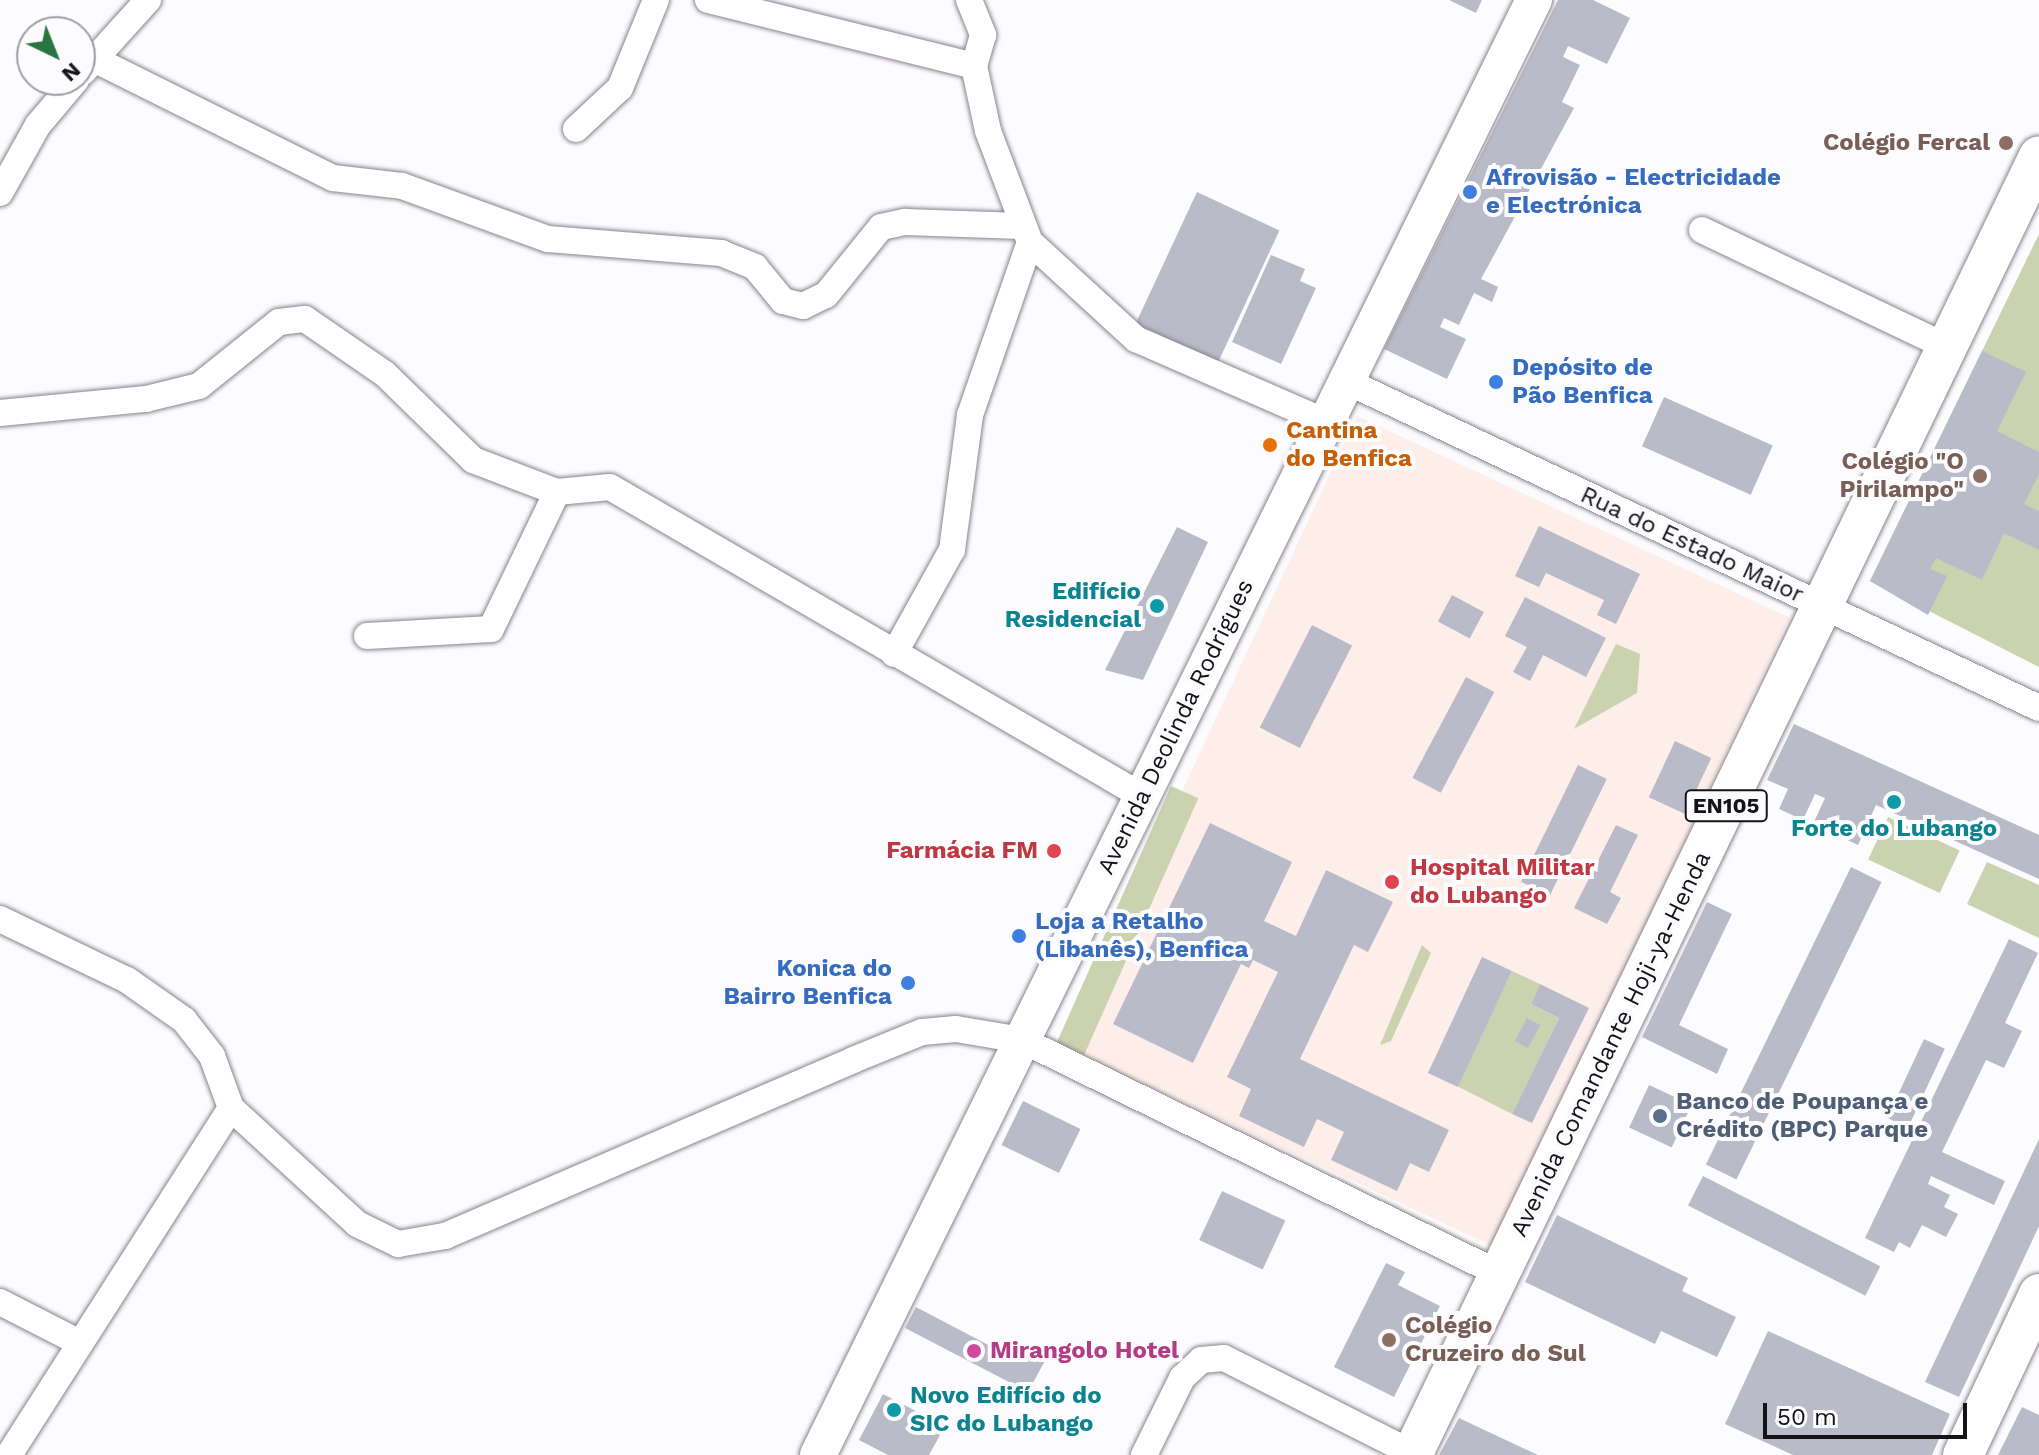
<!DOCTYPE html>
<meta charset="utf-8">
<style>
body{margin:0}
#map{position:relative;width:2039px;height:1455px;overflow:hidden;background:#fcfbfe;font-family:"Work Sans",sans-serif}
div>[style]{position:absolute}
.medical>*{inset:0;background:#fdeee9;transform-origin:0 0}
.green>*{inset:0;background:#cbd2b0;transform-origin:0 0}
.building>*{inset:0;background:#babbc8;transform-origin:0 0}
.roads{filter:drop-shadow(0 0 2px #8a838e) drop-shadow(0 0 2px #8a838e)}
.street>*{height:26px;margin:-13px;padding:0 13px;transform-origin:13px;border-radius:13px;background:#fff}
.secondary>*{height:36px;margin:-18px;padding:0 18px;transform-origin:18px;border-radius:18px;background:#fff}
.primary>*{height:40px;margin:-20px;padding:0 20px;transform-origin:20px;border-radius:20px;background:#fff}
.dots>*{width:22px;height:22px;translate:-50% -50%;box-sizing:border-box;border:4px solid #fcfbfe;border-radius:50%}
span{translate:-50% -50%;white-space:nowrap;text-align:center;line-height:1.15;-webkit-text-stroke:8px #fcfbfe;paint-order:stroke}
.shield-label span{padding:2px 6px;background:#fcfbfe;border:2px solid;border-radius:6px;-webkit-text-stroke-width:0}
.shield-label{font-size:22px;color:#161317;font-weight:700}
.education-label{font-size:24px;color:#785e54;font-weight:700}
.right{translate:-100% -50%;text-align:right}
.left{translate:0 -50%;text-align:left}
.shop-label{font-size:24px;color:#366cbe;font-weight:700}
.food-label{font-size:24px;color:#c56008;font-weight:700}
.street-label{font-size:24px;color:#161317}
.culture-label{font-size:24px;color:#0d838f;font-weight:700}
.health-label{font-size:24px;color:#be3a42;font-weight:700}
.service-label{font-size:24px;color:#4e5e75;font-weight:700}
.hotel-label{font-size:24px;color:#b23c85;font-weight:700}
.north{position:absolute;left:16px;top:16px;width:80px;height:80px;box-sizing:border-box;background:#fcfbfe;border:2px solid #a09ea2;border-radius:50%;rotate:137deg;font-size:22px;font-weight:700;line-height:32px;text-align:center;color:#161317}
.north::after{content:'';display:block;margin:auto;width:28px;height:36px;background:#2b7543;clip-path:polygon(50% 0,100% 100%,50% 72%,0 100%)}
.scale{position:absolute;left:1763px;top:1403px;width:204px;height:36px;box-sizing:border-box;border:4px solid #161317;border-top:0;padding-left:10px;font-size:24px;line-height:28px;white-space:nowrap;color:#161317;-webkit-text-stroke:6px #fcfbfe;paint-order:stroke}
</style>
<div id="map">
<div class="medical">
<div style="left:1357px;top:416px;width:477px;height:695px;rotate:25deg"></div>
</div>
<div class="green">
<div style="clip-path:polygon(2039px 234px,2039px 667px,1870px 581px)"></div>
<div style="clip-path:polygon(1616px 644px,1640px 654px,1637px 693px,1574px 729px)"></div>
<div style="left:1171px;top:786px;width:30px;height:281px;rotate:24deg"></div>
<div style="left:1888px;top:817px;width:79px;height:47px;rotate:25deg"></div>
<div style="clip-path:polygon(1987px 862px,2039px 885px,2039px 938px,1967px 904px)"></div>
<div style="clip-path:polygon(1422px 945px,1431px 953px,1391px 1041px,1380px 1045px)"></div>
<div style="clip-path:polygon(1512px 971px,1540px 984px,1531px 1004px,1559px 1018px,1512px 1114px,1457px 1086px)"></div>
</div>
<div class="building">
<div style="clip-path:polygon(1449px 0,1482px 0,1476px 13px)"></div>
<div style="clip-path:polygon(1558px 0,1593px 0,1630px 18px,1607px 64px,1568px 46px,1563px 57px,1580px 65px,1562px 102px,1574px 108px,1481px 279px,1498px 287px,1492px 302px,1474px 293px,1459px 325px,1444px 318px,1440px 327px,1466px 339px,1447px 379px,1384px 349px)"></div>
<div style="left:1197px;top:192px;width:91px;height:147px;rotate:25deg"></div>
<div style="clip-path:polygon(1271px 255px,1305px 269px,1300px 281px,1316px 288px,1281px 364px,1232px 342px)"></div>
<div style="clip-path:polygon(1982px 351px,2026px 372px,1997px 431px,2039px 452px,2039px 474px,2024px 504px,2039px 511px,2039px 550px,2004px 533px,1982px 580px,1936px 558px,1930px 569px,1947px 576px,1928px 615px,1870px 581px)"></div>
<div style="left:1664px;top:397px;width:119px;height:54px;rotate:24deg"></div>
<div style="clip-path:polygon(1539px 526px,1640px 574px,1616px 624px,1597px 615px,1604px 600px,1546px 573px,1539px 587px,1515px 576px)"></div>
<div style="clip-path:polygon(1177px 527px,1208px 542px,1143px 680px,1105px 670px)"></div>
<div style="left:1452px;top:595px;width:36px;height:30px;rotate:28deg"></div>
<div style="clip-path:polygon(1525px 597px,1606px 638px,1586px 677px,1543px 655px,1530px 681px,1513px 672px,1527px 647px,1505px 636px)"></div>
<div style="left:1312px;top:625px;width:45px;height:115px;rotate:27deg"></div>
<div style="left:1466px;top:677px;width:32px;height:114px;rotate:28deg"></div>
<div style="clip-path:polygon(1794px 724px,2039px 835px,2039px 879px,1876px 805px,1858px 845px,1813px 824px,1825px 798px,1815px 794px,1803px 820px,1779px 809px,1788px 789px,1767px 780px)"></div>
<div style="left:1675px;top:741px;width:40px;height:62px;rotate:25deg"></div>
<div style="left:1578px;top:765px;width:32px;height:130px;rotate:26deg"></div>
<div style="clip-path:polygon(1210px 823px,1292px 862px,1264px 921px,1296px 936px,1326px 870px,1393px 902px,1368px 952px,1354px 945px,1300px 1059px,1449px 1130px,1429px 1172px,1410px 1163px,1397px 1191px,1331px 1160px,1344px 1132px,1317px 1119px,1304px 1147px,1239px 1116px,1251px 1089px,1227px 1077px,1278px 972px,1253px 960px,1249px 968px,1241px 964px,1193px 1063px,1113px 1024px)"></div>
<div style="clip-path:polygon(1616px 825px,1638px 835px,1610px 892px,1621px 898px,1607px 924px,1574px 908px)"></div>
<div style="left:1851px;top:867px;width:34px;height:331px;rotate:26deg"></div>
<div style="clip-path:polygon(1707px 902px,1732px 914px,1679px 1025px,1728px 1049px,1717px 1074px,1642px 1037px)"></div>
<div style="clip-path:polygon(2009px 939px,2038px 953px,2005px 1023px,2022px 1031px,2004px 1068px,1986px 1060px,1942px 1152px,2005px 1181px,1994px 1205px,1931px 1176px,1928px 1184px,1950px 1195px,1944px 1207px,1958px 1214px,1946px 1237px,1922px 1225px,1910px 1248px,1899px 1242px,1894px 1252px,1865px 1238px)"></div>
<div style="left:1482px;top:957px;width:33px;height:128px;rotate:25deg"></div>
<div style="clip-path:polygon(1540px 984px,1589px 1008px,1532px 1123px,1512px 1114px,1559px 1018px,1531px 1004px)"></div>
<div style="left:1527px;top:1018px;width:15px;height:26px;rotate:28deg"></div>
<div style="left:1924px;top:1039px;width:23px;height:87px;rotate:25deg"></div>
<div style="left:1649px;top:1085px;width:47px;height:47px;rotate:25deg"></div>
<div style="left:1023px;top:1101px;width:64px;height:49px;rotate:26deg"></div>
<div style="clip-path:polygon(2039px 1139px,2039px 1226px,1959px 1397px,1925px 1382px)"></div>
<div style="left:1703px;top:1176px;width:199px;height:33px;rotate:27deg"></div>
<div style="left:1222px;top:1191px;width:70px;height:54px;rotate:25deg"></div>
<div style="clip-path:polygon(1557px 1215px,1688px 1278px,1682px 1291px,1736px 1317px,1717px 1357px,1661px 1331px,1655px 1344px,1525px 1282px)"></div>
<div style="clip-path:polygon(1386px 1263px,1405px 1272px,1398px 1285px,1440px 1306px,1394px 1397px,1334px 1367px)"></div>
<div style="clip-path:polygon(916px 1307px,1015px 1359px,1023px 1344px,1047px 1357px,1028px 1392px,905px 1328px)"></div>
<div style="clip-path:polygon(1768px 1331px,1950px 1414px,1932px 1455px,1793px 1455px,1725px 1424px)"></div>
<div style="clip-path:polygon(883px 1394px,945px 1426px,929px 1455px,888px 1455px,859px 1440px)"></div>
<div style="clip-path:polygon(2022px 1407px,2039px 1415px,2039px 1455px,1998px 1455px)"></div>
<div style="clip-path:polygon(1459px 1418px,1538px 1455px,1439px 1455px)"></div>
</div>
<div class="roads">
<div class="street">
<div style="left:708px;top:0;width:274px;rotate:13.9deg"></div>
<div style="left:969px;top:0;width:38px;rotate:68deg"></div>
<div style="left:983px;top:35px;width:32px;rotate:106deg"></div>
<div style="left:974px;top:66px;width:66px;rotate:77.8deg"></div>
<div style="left:988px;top:131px;width:119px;rotate:69.3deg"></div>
<div style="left:1030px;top:242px;width:144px;rotate:42.5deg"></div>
<div style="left:1136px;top:339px;width:207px;rotate:23.6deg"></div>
<div style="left:94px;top:59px;width:267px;rotate:26.5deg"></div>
<div style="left:333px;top:178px;width:69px;rotate:6.6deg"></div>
<div style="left:402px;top:186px;width:155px;rotate:20deg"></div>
<div style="left:548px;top:239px;width:174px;rotate:4.6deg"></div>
<div style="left:721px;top:253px;width:37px;rotate:22deg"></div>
<div style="left:755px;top:267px;width:44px;rotate:50.5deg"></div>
<div style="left:783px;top:301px;width:21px;rotate:14deg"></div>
<div style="left:803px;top:306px;width:25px;rotate:-26deg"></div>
<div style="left:826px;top:295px;width:87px;rotate:-51deg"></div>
<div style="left:881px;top:227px;width:25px;rotate:-12deg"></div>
<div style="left:905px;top:222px;width:116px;rotate:2deg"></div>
<div style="left:83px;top:72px;width:97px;rotate:-47.9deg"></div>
<div style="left:576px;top:129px;width:60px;rotate:-43deg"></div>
<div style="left:620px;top:88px;width:95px;rotate:-67.8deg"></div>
<div style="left:0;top:193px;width:78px;rotate:-60.8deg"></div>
<div style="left:38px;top:125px;width:59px;rotate:-49.8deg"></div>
<div style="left:1702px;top:230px;width:272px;rotate:25.5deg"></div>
<div style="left:1346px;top:381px;width:766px;rotate:25.26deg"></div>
<div style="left:0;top:413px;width:147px;rotate:-5.5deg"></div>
<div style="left:146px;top:399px;width:55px;rotate:-13.8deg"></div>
<div style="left:199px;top:386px;width:102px;rotate:-38.7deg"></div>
<div style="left:279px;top:322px;width:26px;rotate:-7deg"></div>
<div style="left:305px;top:319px;width:97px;rotate:34.5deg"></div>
<div style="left:385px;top:374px;width:123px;rotate:44.3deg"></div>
<div style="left:473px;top:460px;width:90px;rotate:20.9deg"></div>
<div style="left:557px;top:492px;width:53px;rotate:-5.4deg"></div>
<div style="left:610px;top:487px;width:615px;rotate:30.15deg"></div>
<div style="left:367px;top:636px;width:124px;rotate:-3.2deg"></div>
<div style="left:491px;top:629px;width:152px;rotate:-64.3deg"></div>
<div style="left:894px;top:654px;width:119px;rotate:-60.9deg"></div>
<div style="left:952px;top:550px;width:136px;rotate:-82.4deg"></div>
<div style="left:970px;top:415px;width:183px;rotate:-70.9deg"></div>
<div style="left:0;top:919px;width:141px;rotate:25.7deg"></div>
<div style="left:127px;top:980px;width:70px;rotate:35.1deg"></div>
<div style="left:184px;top:1020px;width:46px;rotate:52.1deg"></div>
<div style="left:212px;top:1056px;width:55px;rotate:69.9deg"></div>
<div style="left:231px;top:1108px;width:171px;rotate:42.6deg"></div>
<div style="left:357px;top:1224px;width:46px;rotate:26deg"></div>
<div style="left:398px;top:1244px;width:48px;rotate:-9.7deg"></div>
<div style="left:445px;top:1236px;width:444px;rotate:-23.3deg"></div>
<div style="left:853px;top:1060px;width:74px;rotate:-22.1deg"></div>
<div style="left:922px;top:1032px;width:34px;rotate:-5deg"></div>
<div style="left:956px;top:1029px;width:67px;rotate:9.5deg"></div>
<div style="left:1022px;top:1040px;width:532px;rotate:26.08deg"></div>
<div style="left:0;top:1302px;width:90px;rotate:27.1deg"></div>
<div style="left:9px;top:1455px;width:412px;rotate:-57.4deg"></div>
<div style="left:1144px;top:1455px;width:86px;rotate:-63.7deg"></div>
<div style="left:1182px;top:1378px;width:26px;rotate:-43deg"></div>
<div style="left:1201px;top:1360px;width:23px;rotate:-5deg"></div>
<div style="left:1224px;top:1358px;width:211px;rotate:26.8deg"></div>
</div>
<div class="secondary">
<div style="left:818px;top:1455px;width:1622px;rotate:-63.8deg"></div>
</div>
<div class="primary">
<div style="left:1412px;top:1455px;width:1442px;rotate:-64.23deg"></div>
<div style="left:1963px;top:1455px;width:178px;rotate:-64.7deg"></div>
</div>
</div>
<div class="dots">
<div style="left:2006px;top:143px;background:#8d6e63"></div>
<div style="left:1470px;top:192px;background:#3f7fe0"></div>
<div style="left:1496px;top:382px;background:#3f7fe0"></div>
<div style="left:1270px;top:445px;background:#e8710a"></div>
<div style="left:1980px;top:476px;background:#8d6e63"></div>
<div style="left:1157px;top:606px;background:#0f9aa8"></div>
<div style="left:1894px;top:802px;background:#0f9aa8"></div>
<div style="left:1054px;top:851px;background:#e0444e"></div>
<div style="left:1392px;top:882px;background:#e0444e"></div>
<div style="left:1019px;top:936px;background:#3f7fe0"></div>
<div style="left:908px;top:983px;background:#3f7fe0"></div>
<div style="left:1660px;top:1116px;background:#5c6f8a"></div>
<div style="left:1389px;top:1340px;background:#8d6e63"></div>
<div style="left:974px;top:1351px;background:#d1479c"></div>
<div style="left:894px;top:1410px;background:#0f9aa8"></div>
</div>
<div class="shield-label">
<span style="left:1726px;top:806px">EN105</span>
</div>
<div class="education-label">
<span class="right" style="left:1990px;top:143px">Colégio Fercal</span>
<span class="right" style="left:1964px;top:476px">Colégio "O<br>Pirilampo"</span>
<span class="left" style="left:1405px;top:1340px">Colégio<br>Cruzeiro do Sul</span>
</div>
<div class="shop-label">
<span class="left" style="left:1486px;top:192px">Afrovisão - Electricidade<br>e Electrónica</span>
<span class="left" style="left:1512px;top:382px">Depósito de<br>Pão Benfica</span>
<span class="left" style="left:1035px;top:936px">Loja a Retalho<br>(Libanês), Benfica</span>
<span class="right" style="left:892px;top:983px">Konica do<br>Bairro Benfica</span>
</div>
<div class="food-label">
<span class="left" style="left:1286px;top:445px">Cantina<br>do Benfica</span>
</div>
<div class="street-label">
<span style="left:1692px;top:545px;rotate:25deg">Rua do Estado Maior</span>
<span style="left:1176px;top:727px;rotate:-64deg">Avenida Deolinda Rodrigues</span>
<span style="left:1611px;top:1044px;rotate:-64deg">Avenida Comandante Hoji-ya-Henda</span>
</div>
<div class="culture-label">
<span class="right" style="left:1141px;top:606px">Edifício<br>Residencial</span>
<span style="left:1894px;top:829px">Forte do Lubango</span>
<span class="left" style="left:910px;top:1410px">Novo Edifício do<br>SIC do Lubango</span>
</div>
<div class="health-label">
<span class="right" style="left:1038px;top:851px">Farmácia FM</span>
<span class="left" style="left:1410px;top:882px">Hospital Militar<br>do Lubango</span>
</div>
<div class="service-label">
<span class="left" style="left:1676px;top:1116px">Banco de Poupança e<br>Crédito (BPC) Parque</span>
</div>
<div class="hotel-label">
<span class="left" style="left:990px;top:1351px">Mirangolo Hotel</span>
</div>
<div class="north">N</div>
<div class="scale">50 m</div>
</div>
